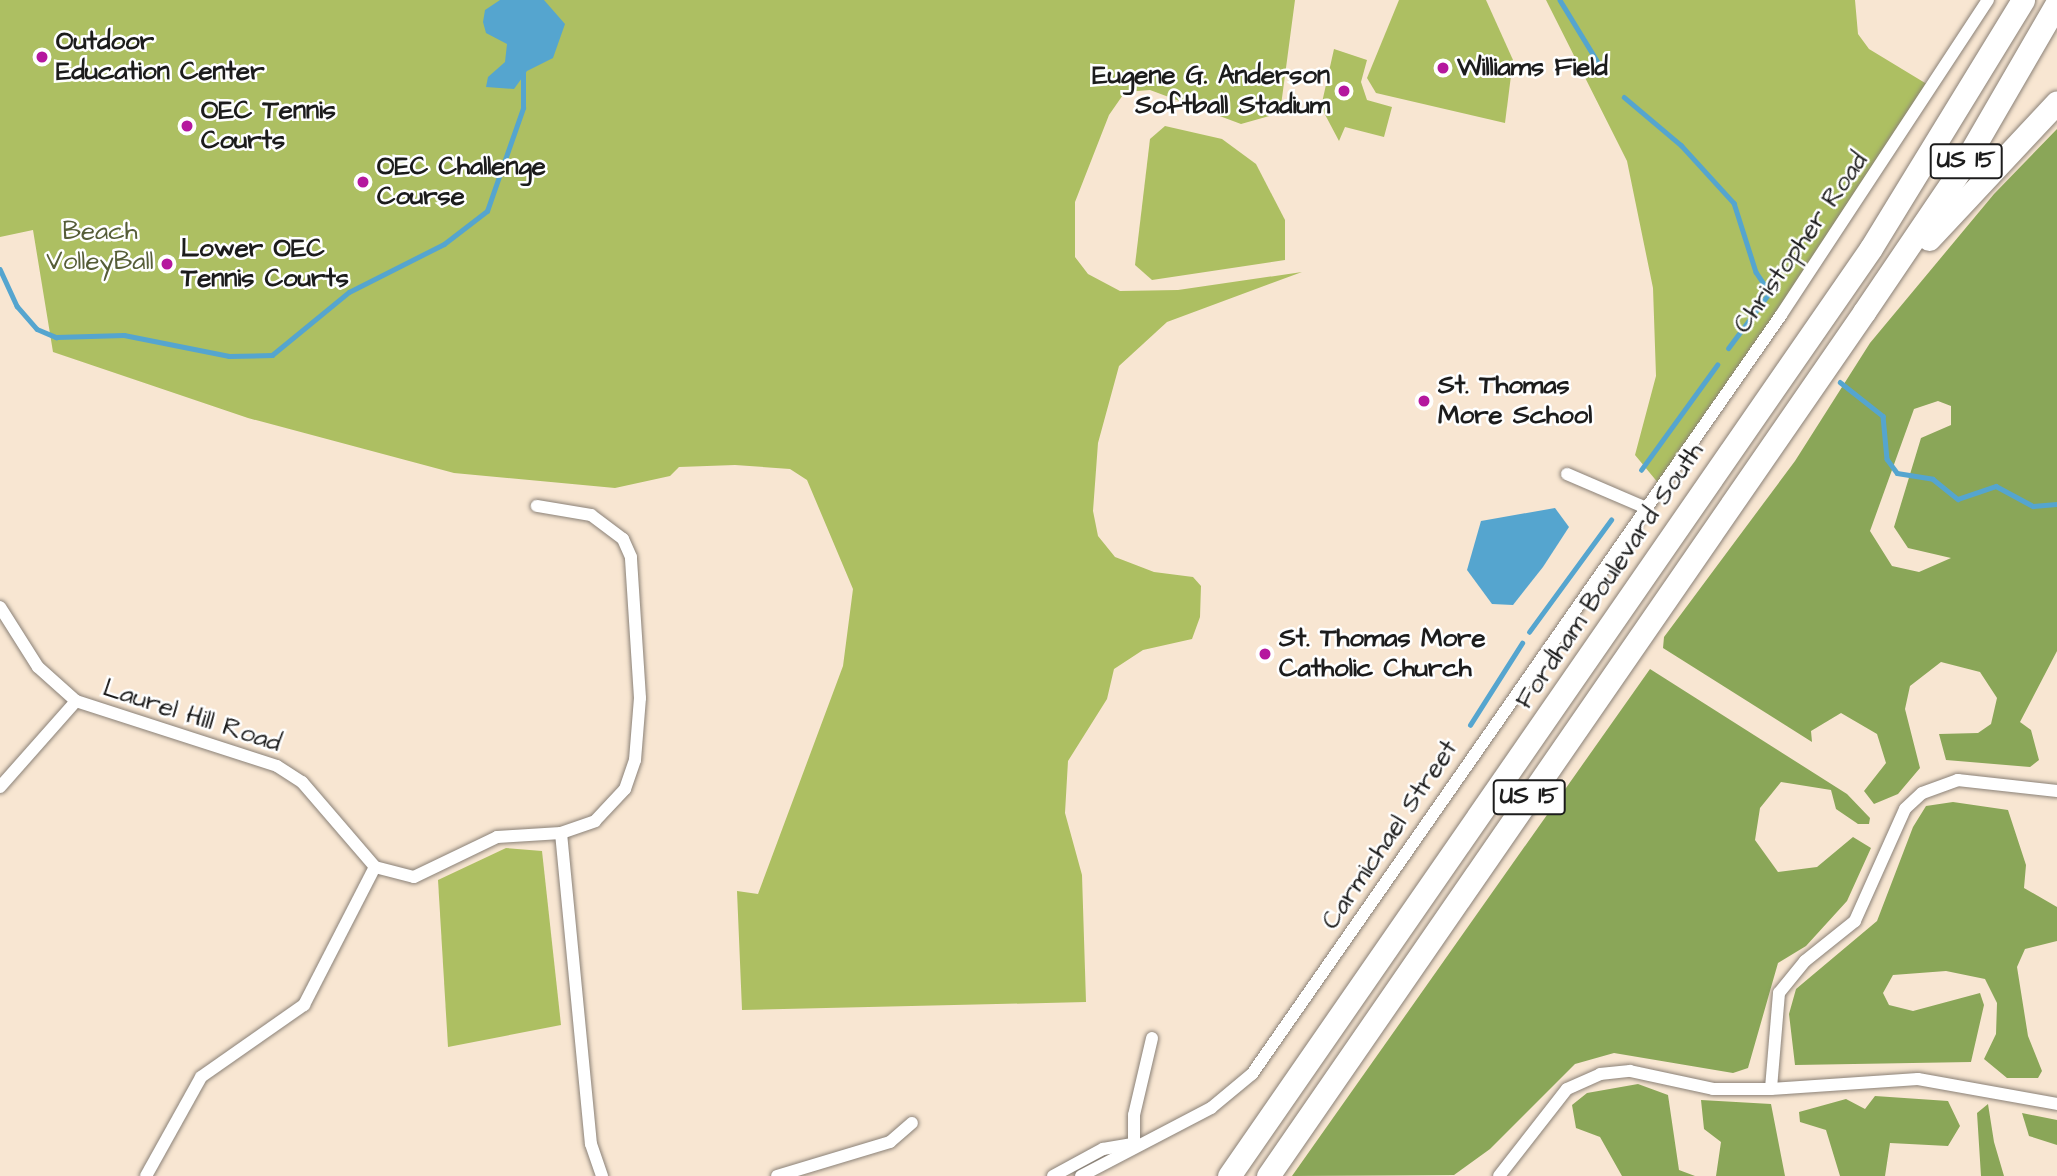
<!DOCTYPE html>
<style>
body{margin:0}
#map{position:relative;width:2057px;height:1176px;overflow:hidden;background:#f8e6d2;font-family:"Architects Daughter",sans-serif}
div>[style]{position:absolute}
.green>*{inset:0;background:#adbf62}
.forest>*{inset:0;background:#8aa658}
.water>*{inset:0;background:#55a5cf}
.stream>*{height:4.5px;margin:-2.25px;padding:0 2.25px;transform-origin:2.25px;border-radius:2.25px;background:#55a5cf}
.roads{filter:drop-shadow(0 0 2px #8a8177) drop-shadow(0 0 2px #8a8177)}
.street>*{height:12px;margin:-6px;padding:0 6px;transform-origin:6px;border-radius:6px;background:#fff}
.highway>*{height:23px;margin:-11.5px;padding:0 11.5px;transform-origin:11.5px;border-radius:11.5px;background:#fff}
.dots>*{width:19px;height:19px;translate:-50% -50%;box-sizing:border-box;border:4px solid #fff;border-radius:50%}
span{translate:-50% -50%;white-space:nowrap;text-align:center;line-height:1.15;-webkit-text-stroke:5px #fff;paint-order:stroke}
.shield-label span{padding:2px 5px;background:#fff;border:2px solid;border-radius:5px;-webkit-text-stroke-width:0}
.shield-label{font-size:24px;color:#1c1c1c;font-weight:700}
.poi-label{font-size:26px;color:#1c1c1c;font-weight:700}
.left{translate:0 -50%;text-align:left}
.right{translate:-100% -50%;text-align:right}
.park-label{font-size:26px;color:#565d38}
.street-label{font-size:26px;color:#1c1c1c}
</style>
<div id="map">
<div class="green">
<div style="clip-path:polygon(0 0,1295px 0,1280px 113px,1241px 124px,1150px 90px,1125px 92px,1109px 115px,1075px 202px,1075px 257px,1088px 274px,1120px 291px,1178px 290px,1302px 272px,1167px 322px,1119px 366px,1098px 443px,1093px 511px,1098px 536px,1115px 557px,1154px 572px,1193px 577px,1201px 586px,1200px 617px,1192px 639px,1143px 650px,1114px 669px,1107px 699px,1068px 761px,1065px 813px,1082px 875px,1086px 1002px,742px 1010px,737px 891px,758px 894px,843px 666px,853px 589px,807px 480px,790px 469px,735px 465px,679px 467px,670px 476px,615px 488px,454px 473px,248px 418px,53px 352px,33px 230px,0 237px)"></div>
<div style="clip-path:polygon(1399px 0,1486px 0,1513px 60px,1505px 123px,1376px 93px,1367px 78px)"></div>
<div style="clip-path:polygon(1546px 0,1855px 0,1858px 34px,1869px 49px,1935px 89px,1659px 484px,1635px 455px,1656px 376px,1653px 288px,1627px 161px)"></div>
<div style="clip-path:polygon(1334px 49px,1367px 60px,1361px 82px,1367px 100px,1392px 107px,1384px 137px,1345px 127px,1339px 141px,1321px 107px)"></div>
<div style="clip-path:polygon(1165px 126px,1222px 139px,1256px 164px,1285px 220px,1285px 260px,1152px 280px,1135px 265px,1150px 139px)"></div>
<div style="clip-path:polygon(506px 848px,542px 851px,561px 1025px,448px 1047px,438px 880px)"></div>
</div>
<div class="forest">
<div style="clip-path:polygon(evenodd,2057px 129px,2057px 651px,2020px 722px,2031px 730px,2039px 760px,2030px 767px,1946px 760px,1939px 734px,1978px 733px,1991px 724px,1997px 698px,1980px 672px,1941px 662px,1910px 686px,1905px 709px,1920px 768px,1898px 794px,1874px 804px,1864px 791px,1886px 763px,1877px 734px,1841px 713px,1811px 731px,1812px 742px,1663px 648px,1664px 637px,1795px 461px,1870px 343px,1994px 194px,2057px 129px,1938px 401px,1951px 406px,1951px 425px,1921px 438px,1894px 527px,1908px 548px,1951px 558px,1919px 572px,1892px 566px,1870px 531px,1914px 409px,1938px 401px)"></div>
<div style="clip-path:polygon(1650px 669px,1847px 794px,1870px 818px,1869px 824px,1858px 824px,1836px 809px,1831px 790px,1781px 782px,1760px 808px,1755px 840px,1778px 872px,1817px 867px,1853px 837px,1871px 848px,1847px 901px,1806px 946px,1778px 963px,1748px 1068px,1733px 1073px,1614px 1053px,1575px 1064px,1490px 1149px,1454px 1175px,1292px 1176px)"></div>
<div style="clip-path:polygon(1953px 802px,2008px 810px,2026px 865px,2024px 888px,2057px 907px,2057px 941px,2025px 949px,2017px 967px,2028px 1036px,2042px 1071px,2038px 1078px,2007px 1078px,1984px 1059px,1996px 1034px,1997px 1003px,1985px 979px,1946px 971px,1893px 975px,1883px 993px,1889px 1005px,1913px 1011px,1980px 993px,1984px 1005px,1971px 1062px,1795px 1065px,1789px 1014px,1796px 989px,1877px 921px,1913px 827px,1926px 806px)"></div>
<div style="clip-path:polygon(1638px 1084px,1668px 1095px,1679px 1170px,1695px 1176px,1622px 1176px,1600px 1137px,1576px 1128px,1572px 1105px,1587px 1093px)"></div>
<div style="clip-path:polygon(1875px 1096px,1948px 1101px,1960px 1126px,1948px 1146px,1890px 1143px,1885px 1176px,1840px 1176px,1826px 1130px,1800px 1122px,1799px 1112px,1846px 1099px,1865px 1109px)"></div>
<div style="clip-path:polygon(1701px 1100px,1771px 1104px,1785px 1176px,1716px 1176px,1721px 1142px,1704px 1129px)"></div>
<div style="clip-path:polygon(1988px 1104px,1994px 1142px,2004px 1176px,1981px 1176px,1977px 1113px)"></div>
<div style="clip-path:polygon(2022px 1113px,2057px 1120px,2057px 1145px,2029px 1136px)"></div>
</div>
<div class="water">
<div style="clip-path:polygon(500px 0,544px 0,565px 24px,553px 58px,527px 71px,514px 89px,486px 87px,488px 77px,505px 62px,507px 44px,486px 33px,483px 22px,485px 10px)"></div>
<div style="clip-path:polygon(1555px 508px,1569px 527px,1543px 567px,1513px 605px,1492px 604px,1467px 570px,1481px 521px)"></div>
</div>
<div class="stream">
<div style="left:1560px;top:0;width:75px;rotate:58.6deg"></div>
<div style="left:1624px;top:97px;width:75px;rotate:40.1deg"></div>
<div style="left:1681px;top:145px;width:79px;rotate:47.6deg"></div>
<div style="left:1734px;top:203px;width:72px;rotate:72.3deg"></div>
<div style="left:1756px;top:272px;width:25px;rotate:56deg"></div>
<div style="left:1770px;top:293px;width:69px;rotate:126.7deg"></div>
<div style="left:0;top:269px;width:41px;rotate:65.3deg"></div>
<div style="left:17px;top:306px;width:30px;rotate:49deg"></div>
<div style="left:37px;top:329px;width:21px;rotate:23deg"></div>
<div style="left:56px;top:337px;width:68px;rotate:-1.7deg"></div>
<div style="left:124px;top:335px;width:107px;rotate:11.3deg"></div>
<div style="left:229px;top:356px;width:43px;rotate:-1.3deg"></div>
<div style="left:272px;top:355px;width:99px;rotate:-39.3deg"></div>
<div style="left:349px;top:292px;width:106px;rotate:-26.8deg"></div>
<div style="left:444px;top:244px;width:54px;rotate:-37.5deg"></div>
<div style="left:487px;top:211px;width:109px;rotate:-70.7deg"></div>
<div style="left:523px;top:108px;width:35px;rotate:-90deg"></div>
<div style="left:1840px;top:382px;width:55px;rotate:38.3deg"></div>
<div style="left:1883px;top:416px;width:43px;rotate:84.7deg"></div>
<div style="left:1887px;top:459px;width:17px;rotate:54deg"></div>
<div style="left:1897px;top:473px;width:36px;rotate:9deg"></div>
<div style="left:1933px;top:479px;width:32px;rotate:39deg"></div>
<div style="left:1958px;top:499px;width:40px;rotate:-18.9deg"></div>
<div style="left:1996px;top:486px;width:42px;rotate:28.4deg"></div>
<div style="left:2033px;top:506px;width:24px;rotate:-5deg"></div>
<div style="left:1641px;top:470px;width:130px;rotate:-54.1deg"></div>
<div style="left:1529px;top:632px;width:139px;rotate:-53.8deg"></div>
<div style="left:1470px;top:725px;width:97px;rotate:-57.6deg"></div>
</div>
<div class="roads">
<div class="street">
<div style="left:1567px;top:474px;width:84px;rotate:23.2deg"></div>
<div style="left:0;top:607px;width:71px;rotate:57.7deg"></div>
<div style="left:38px;top:667px;width:51px;rotate:41.8deg"></div>
<div style="left:76px;top:701px;width:211px;rotate:17.9deg"></div>
<div style="left:277px;top:766px;width:30px;rotate:33deg"></div>
<div style="left:302px;top:782px;width:112px;rotate:49.3deg"></div>
<div style="left:375px;top:867px;width:40px;rotate:14.4deg"></div>
<div style="left:414px;top:877px;width:92px;rotate:-25.7deg"></div>
<div style="left:497px;top:837px;width:64px;rotate:-3.6deg"></div>
<div style="left:561px;top:833px;width:36px;rotate:-19deg"></div>
<div style="left:595px;top:821px;width:44px;rotate:-46.8deg"></div>
<div style="left:625px;top:789px;width:31px;rotate:-71deg"></div>
<div style="left:635px;top:760px;width:62px;rotate:-85.4deg"></div>
<div style="left:640px;top:698px;width:141px;rotate:-93.7deg"></div>
<div style="left:631px;top:557px;width:20px;rotate:-114deg"></div>
<div style="left:623px;top:539px;width:40px;rotate:-143deg"></div>
<div style="left:591px;top:515px;width:55px;rotate:-170.5deg"></div>
<div style="left:0;top:787px;width:115px;rotate:-48.5deg"></div>
<div style="left:2057px;top:791px;width:100px;rotate:-173.7deg"></div>
<div style="left:1958px;top:780px;width:38px;rotate:160deg"></div>
<div style="left:1922px;top:793px;width:23px;rotate:137deg"></div>
<div style="left:1905px;top:809px;width:123px;rotate:114.1deg"></div>
<div style="left:1855px;top:921px;width:64px;rotate:141.3deg"></div>
<div style="left:1805px;top:961px;width:41px;rotate:129.1deg"></div>
<div style="left:1779px;top:993px;width:96px;rotate:94.8deg"></div>
<div style="left:1771px;top:1089px;width:147px;rotate:-3.9deg"></div>
<div style="left:1918px;top:1079px;width:141px;rotate:10.2deg"></div>
<div style="left:561px;top:833px;width:312px;rotate:84.5deg"></div>
<div style="left:591px;top:1144px;width:34px;rotate:71deg"></div>
<div style="left:1134px;top:1144px;width:29px;rotate:-90deg"></div>
<div style="left:1134px;top:1115px;width:79px;rotate:-76.8deg"></div>
<div style="left:146px;top:1176px;width:113px;rotate:-60.9deg"></div>
<div style="left:201px;top:1077px;width:126px;rotate:-35deg"></div>
<div style="left:304px;top:1005px;width:155px;rotate:-62.8deg"></div>
<div style="left:777px;top:1176px;width:118px;rotate:-16.7deg"></div>
<div style="left:890px;top:1142px;width:29px;rotate:-41deg"></div>
<div style="left:1053px;top:1176px;width:57px;rotate:-28.4deg"></div>
<div style="left:1103px;top:1149px;width:27px;rotate:-10deg"></div>
<div style="left:1081px;top:1176px;width:147px;rotate:-27.6deg"></div>
<div style="left:1211px;top:1108px;width:53px;rotate:-39.7deg"></div>
<div style="left:1252px;top:1074px;width:925px;rotate:-55.12deg"></div>
<div style="left:1781px;top:315px;width:377px;rotate:-56.7deg"></div>
<div style="left:1499px;top:1176px;width:110px;rotate:-52deg"></div>
<div style="left:1567px;top:1089px;width:36px;rotate:-24deg"></div>
<div style="left:1600px;top:1074px;width:30px;rotate:-6deg"></div>
<div style="left:1630px;top:1071px;width:85px;rotate:12.2deg"></div>
<div style="left:1713px;top:1089px;width:58px"></div>
</div>
<div class="highway">
<div style="left:1929px;top:239px;width:187px;rotate:-46.9deg"></div>
<div style="left:1229px;top:1176px;width:1128px;rotate:-55.32deg"></div>
<div style="left:1871px;top:248px;width:291px;rotate:-58.5deg"></div>
<div style="left:1268px;top:1176px;width:1050px;rotate:-55.4deg"></div>
<div style="left:1864px;top:312px;width:175px;rotate:-55.9deg"></div>
<div style="left:1962px;top:167px;width:190px;rotate:-59.9deg"></div>
</div>
</div>
<div class="dots">
<div style="left:42px;top:57px;background:#b5179e"></div>
<div style="left:1443px;top:68px;background:#b5179e"></div>
<div style="left:1344px;top:91px;background:#b5179e"></div>
<div style="left:187px;top:126px;background:#b5179e"></div>
<div style="left:363px;top:182px;background:#b5179e"></div>
<div style="left:167px;top:264px;background:#b5179e"></div>
<div style="left:1424px;top:401px;background:#b5179e"></div>
<div style="left:1265px;top:654px;background:#b5179e"></div>
</div>
<div class="shield-label">
<span style="left:1966px;top:161px">US 15</span>
<span style="left:1529px;top:797px">US 15</span>
</div>
<div class="poi-label">
<span class="left" style="left:56px;top:57px">Outdoor<br>Education Center</span>
<span class="left" style="left:1457px;top:68px">Williams Field</span>
<span class="right" style="left:1330px;top:91px">Eugene G. Anderson<br>Softball Stadium</span>
<span class="left" style="left:201px;top:126px">OEC Tennis<br>Courts</span>
<span class="left" style="left:377px;top:182px">OEC Challenge<br>Course</span>
<span class="left" style="left:181px;top:264px">Lower OEC<br>Tennis Courts</span>
<span class="left" style="left:1438px;top:401px">St. Thomas<br>More School</span>
<span class="left" style="left:1279px;top:654px">St. Thomas More<br>Catholic Church</span>
</div>
<div class="park-label">
<span style="left:100px;top:247px">Beach<br>VolleyBall</span>
</div>
<div class="street-label">
<span style="left:1801px;top:243px;rotate:-55deg">Christopher Road</span>
<span style="left:1610px;top:576px;rotate:-56deg">Fordham Boulevard South</span>
<span style="left:192px;top:716px;rotate:18deg">Laurel Hill Road</span>
<span style="left:1390px;top:835px;rotate:-56deg">Carmichael Street</span>
</div>
</div>
